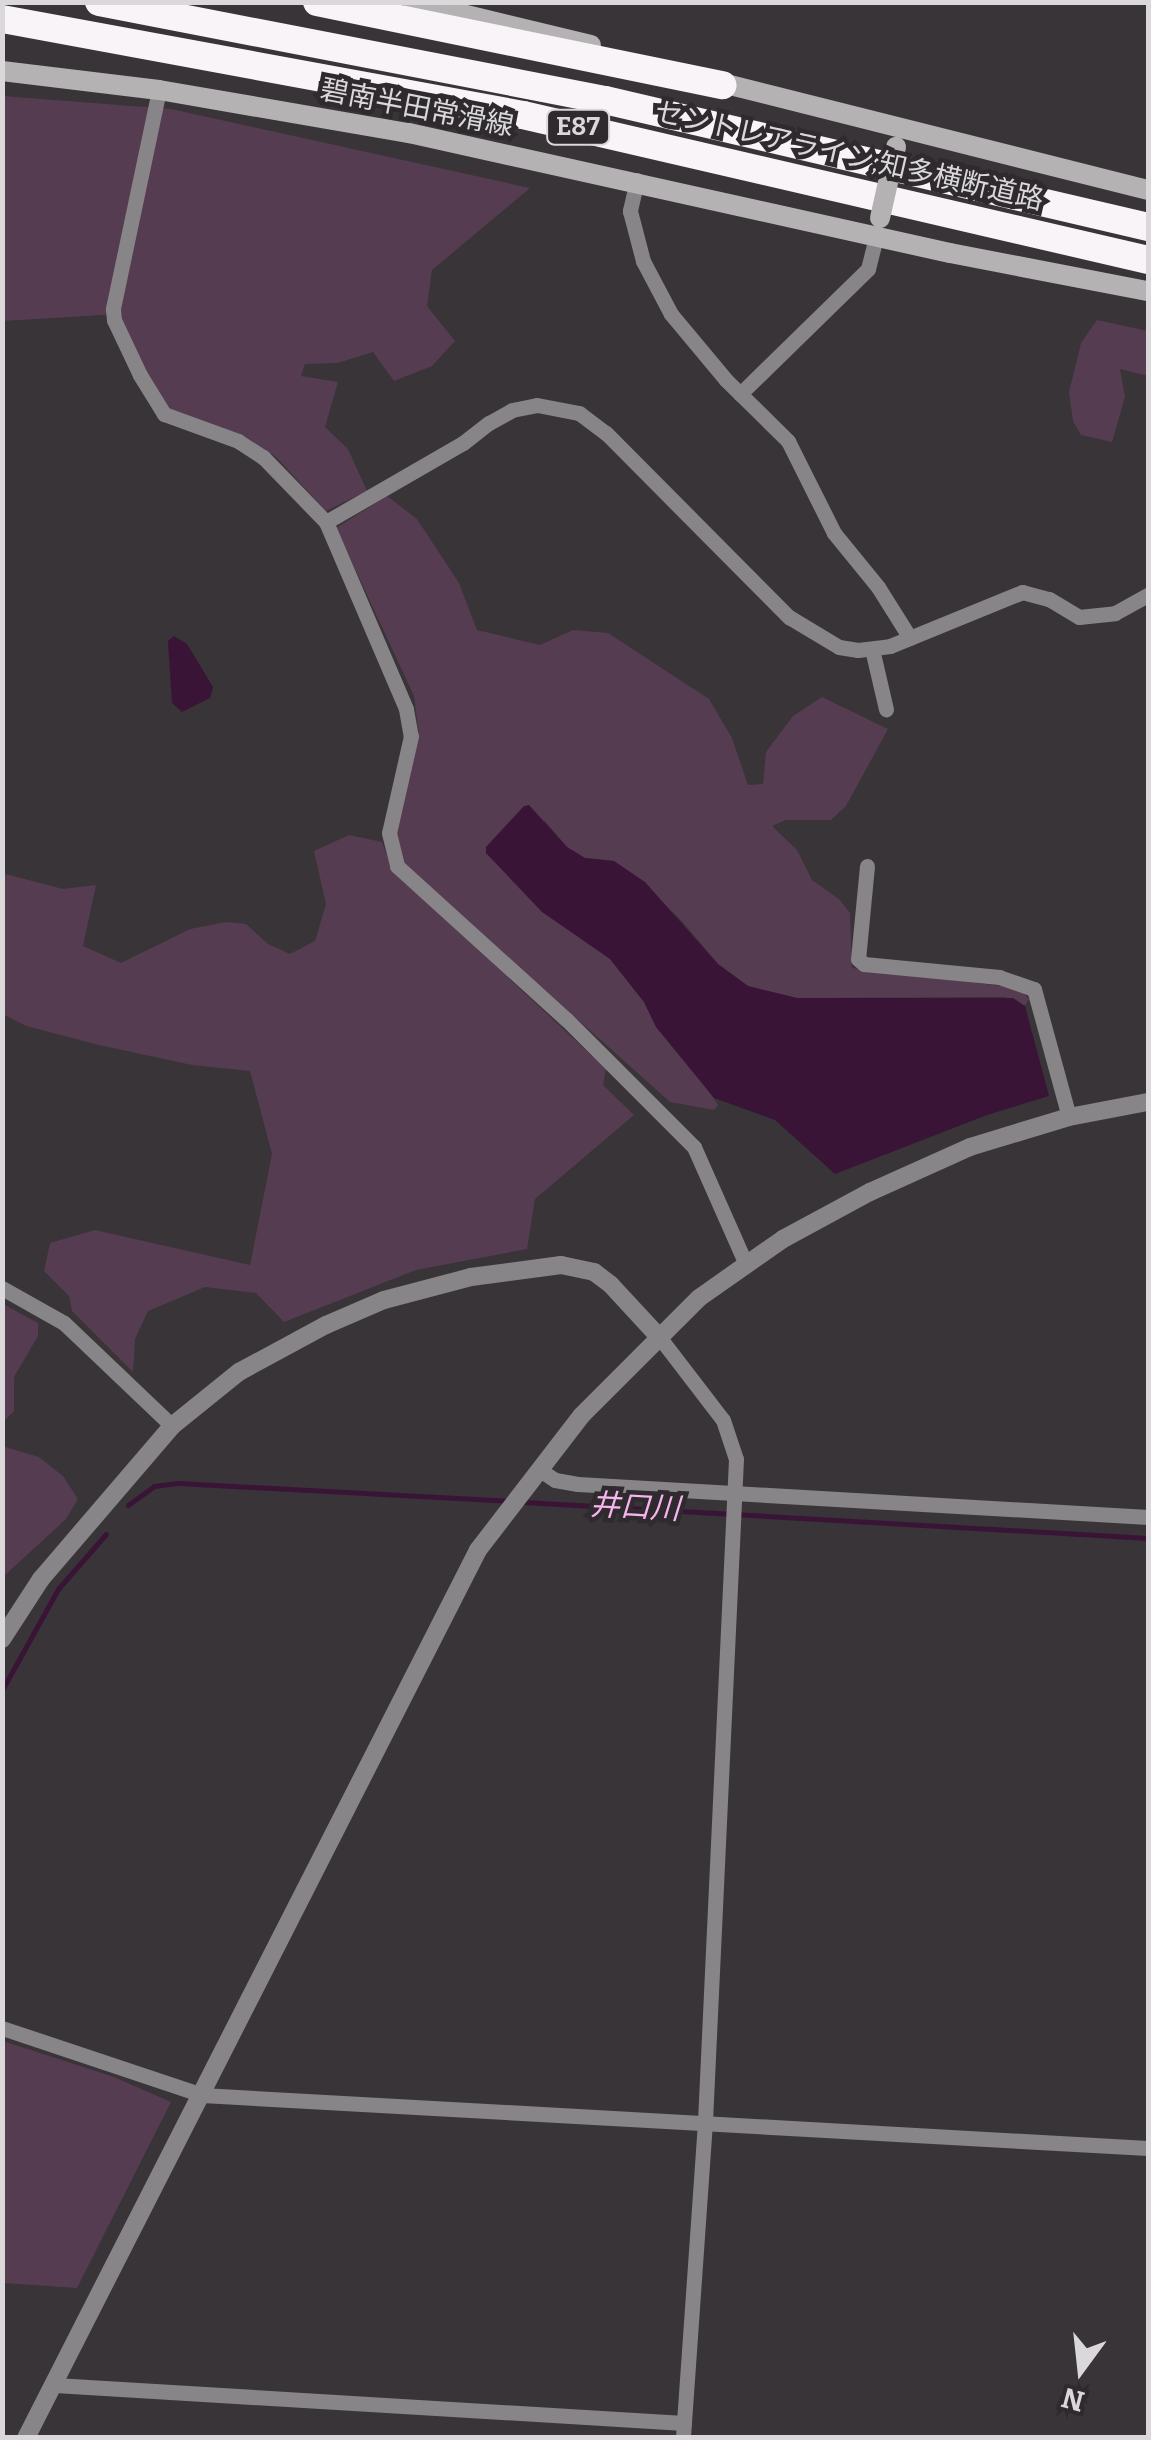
<!DOCTYPE html>
<meta charset="utf-8">
<style>
body{margin:0}
#map{position:relative;width:1151px;height:2440px;overflow:hidden;background:#383437;font-family:Bitter,"Noto Sans JP",serif}
div>[style]{position:absolute}
.green>*{inset:0;background:#553c51}
.water>*{inset:0;background:#3a1436}
.stream>*{height:5px;margin:-2.5px;padding:0 2.5px;transform-origin:2.5px;border-radius:2.5px;background:#3a1436}
.minor>*{height:15px;margin:-7.5px;padding:0 7.5px;transform-origin:7.5px;border-radius:7.5px;background:#878587}
.tertiary>*{height:18px;margin:-9px;padding:0 9px;transform-origin:9px;border-radius:9px;background:#878587}
.secondary>*{height:20px;margin:-10px;padding:0 10px;transform-origin:10px;border-radius:10px;background:#b5b2b4}
.motorway>*{height:28px;margin:-14px;padding:0 14px;transform-origin:14px;border-radius:14px;background:#f9f4f8}
.secondary-bridge>*{height:20px;margin:-10px;padding:0 10px;transform-origin:10px;border-radius:10px;background:#b5b2b4}
span{translate:-50% -50%;white-space:nowrap;text-align:center;line-height:1.15;-webkit-text-stroke:9px #2e2a2d;paint-order:stroke}
.shield-label span{padding:2px 8px;background:#2e2a2d;border:2px solid;border-radius:8px;-webkit-text-stroke-width:0}
.shield-label{font-size:25px;color:#dad8da;font-weight:700}
.street-label{font-size:28px;color:#dad8da}
.water-label{font-size:30px;color:#f8b4ee;font-style:italic}
.frame{position:absolute;inset:0;border:5px solid #dad8da;pointer-events:none}
.north{position:absolute;left:1031px;top:2320px;width:100px;height:100px;-webkit-text-stroke:8px #2e2a2d;paint-order:stroke;rotate:195deg;font-size:28px;font-weight:700;line-height:40px;text-align:center;color:#dad8da}
.north::after{content:'';display:block;margin:auto;width:35px;height:45px;background:#dad8da;clip-path:polygon(50% 0,100% 100%,50% 72%,0 100%)}
</style>
<div id="map">
<div class="green">
<div style="clip-path:polygon(3px 96px,171px 109px,530px 188px,432px 270px,427px 306px,455px 341px,432px 366px,394px 381px,373px 352px,338px 363px,305px 364px,301px 376px,338px 382px,325px 427px,348px 449px,367px 491px,326px 511px,276px 457px,244px 436px,163px 407px,138px 367px,120px 314px,3px 321px)"></div>
<div style="clip-path:polygon(1097px 320px,1148px 331px,1148px 376px,1120px 369px,1125px 397px,1112px 442px,1081px 435px,1073px 421px,1069px 392px,1081px 343px)"></div>
<div style="clip-path:polygon(387px 496px,417px 519px,459px 583px,477px 630px,540px 645px,573px 630px,608px 633px,709px 699px,732px 738px,748px 785px,763px 784px,766px 752px,793px 716px,822px 697px,888px 729px,846px 806px,831px 820px,786px 820px,772px 826px,797px 850px,812px 880px,839px 899px,850px 913px,852px 968px,1019px 988px,1029px 999px,1025px 1006px,1005px 997px,797px 998px,748px 986px,718px 964px,680px 919px,614px 861px,585px 858px,567px 847px,544px 820px,581px 938px,610px 959px,644px 1002px,656px 1027px,696px 1072px,718px 1105px,714px 1110px,670px 1102px,406px 866px,395px 835px,419px 735px,414px 696px,336px 528px)"></div>
<div style="clip-path:polygon(349px 835px,382px 842px,392px 869px,606px 1069px,603px 1085px,634px 1115px,535px 1199px,527px 1249px,416px 1270px,284px 1322px,256px 1293px,205px 1287px,148px 1311px,135px 1339px,133px 1372px,72px 1311px,69px 1296px,44px 1271px,50px 1243px,95px 1230px,250px 1265px,272px 1154px,250px 1071px,192px 1065px,99px 1045px,26px 1026px,3px 1014px,2px 873px,63px 889px,96px 885px,83px 946px,121px 963px,190px 929px,226px 922px,246px 924px,268px 944px,290px 954px,315px 941px,326px 904px,314px 851px)"></div>
<div style="clip-path:polygon(3px 1304px,38px 1323px,38px 1336px,14px 1377px,14px 1411px,3px 1422px)"></div>
<div style="clip-path:polygon(2px 1446px,39px 1457px,63px 1476px,78px 1499px,66px 1519px,3px 1577px)"></div>
<div style="clip-path:polygon(3px 2041px,114px 2077px,171px 2102px,77px 2288px,3px 2283px)"></div>
</div>
<div class="water">
<div style="clip-path:polygon(174px 636px,187px 644px,213px 687px,210px 698px,182px 712px,172px 703px,168px 641px)"></div>
<div style="clip-path:polygon(529px 805px,567px 847px,585px 858px,614px 861px,645px 882px,718px 964px,748px 986px,797px 998px,1013px 998px,1025px 1006px,1049px 1096px,987px 1115px,835px 1174px,775px 1120px,714px 1098px,656px 1027px,644px 1002px,610px 959px,542px 912px,486px 853px,486px 847px,524px 806px)"></div>
</div>
<div class="stream">
<div style="left:524px;top:1502px;width:625px;rotate:3.3deg"></div>
<div style="left:128px;top:1505px;width:32px;rotate:-36deg"></div>
<div style="left:154px;top:1486px;width:24px;rotate:-7deg"></div>
<div style="left:178px;top:1483px;width:330px;rotate:3.1deg"></div>
<div style="left:2px;top:1690px;width:115px;rotate:-61deg"></div>
<div style="left:58px;top:1589px;width:73px;rotate:-48.9deg"></div>
</div>
<div class="minor">
<div style="left:159px;top:90px;width:224px;rotate:101.9deg"></div>
<div style="left:113px;top:309px;width:11px;rotate:85deg"></div>
<div style="left:114px;top:320px;width:61px;rotate:64.7deg"></div>
<div style="left:140px;top:375px;width:46px;rotate:58.4deg"></div>
<div style="left:164px;top:414px;width:79px;rotate:20deg"></div>
<div style="left:238px;top:441px;width:30px;rotate:33deg"></div>
<div style="left:263px;top:457px;width:91px;rotate:45.9deg"></div>
<div style="left:326px;top:522px;width:203px;rotate:66.8deg"></div>
<div style="left:406px;top:709px;width:27px;rotate:80deg"></div>
<div style="left:411px;top:736px;width:99px;rotate:102.8deg"></div>
<div style="left:389px;top:833px;width:34px;rotate:76deg"></div>
<div style="left:397px;top:866px;width:228px;rotate:42.2deg"></div>
<div style="left:566px;top:1019px;width:181px;rotate:45deg"></div>
<div style="left:694px;top:1147px;width:126px;rotate:66.1deg"></div>
<div style="left:637px;top:180px;width:32px;rotate:103deg"></div>
<div style="left:630px;top:211px;width:52px;rotate:75.4deg"></div>
<div style="left:643px;top:261px;width:60px;rotate:62.2deg"></div>
<div style="left:671px;top:314px;width:86px;rotate:50.2deg"></div>
<div style="left:726px;top:380px;width:87px;rotate:44.5deg"></div>
<div style="left:788px;top:441px;width:103px;rotate:63.4deg"></div>
<div style="left:834px;top:533px;width:70px;rotate:50.8deg"></div>
<div style="left:878px;top:587px;width:60px;rotate:57.9deg"></div>
<div style="left:740px;top:394px;width:179px;rotate:-44.3deg"></div>
<div style="left:868px;top:269px;width:34px;rotate:-76deg"></div>
<div style="left:326px;top:522px;width:158px;rotate:-30deg"></div>
<div style="left:463px;top:443px;width:33px;rotate:-38deg"></div>
<div style="left:489px;top:423px;width:26px;rotate:-29deg"></div>
<div style="left:512px;top:410px;width:25px;rotate:-11deg"></div>
<div style="left:537px;top:405px;width:43px;rotate:10.8deg"></div>
<div style="left:579px;top:413px;width:34px;rotate:37deg"></div>
<div style="left:606px;top:433px;width:260px;rotate:45.2deg"></div>
<div style="left:789px;top:617px;width:58px;rotate:31deg"></div>
<div style="left:839px;top:647px;width:19px;rotate:9deg"></div>
<div style="left:858px;top:650px;width:32px;rotate:-7deg"></div>
<div style="left:890px;top:646px;width:143px;rotate:-22.2deg"></div>
<div style="left:1022px;top:592px;width:28px;rotate:15deg"></div>
<div style="left:1049px;top:599px;width:35px;rotate:31deg"></div>
<div style="left:1079px;top:617px;width:36px;rotate:-6deg"></div>
<div style="left:1115px;top:613px;width:38px;rotate:-29deg"></div>
<div style="left:872px;top:649px;width:62px;rotate:76.9deg"></div>
<div style="left:867px;top:866px;width:93px;rotate:95.5deg"></div>
<div style="left:858px;top:959px;width:8px;rotate:40deg"></div>
<div style="left:864px;top:964px;width:136px;rotate:5.5deg"></div>
<div style="left:999px;top:977px;width:37px;rotate:19deg"></div>
<div style="left:1034px;top:989px;width:133px;rotate:74.7deg"></div>
<div style="left:2px;top:1288px;width:71px;rotate:29.4deg"></div>
<div style="left:64px;top:1323px;width:149px;rotate:43.6deg"></div>
<div style="left:660px;top:1338px;width:103px;rotate:52.5deg"></div>
<div style="left:723px;top:1420px;width:41px;rotate:71.6deg"></div>
<div style="left:736px;top:1459px;width:664px;rotate:92.68deg"></div>
<div style="left:705px;top:2122px;width:317px;rotate:94deg"></div>
<div style="left:540px;top:1470px;width:18px;rotate:34deg"></div>
<div style="left:555px;top:1480px;width:23px;rotate:10deg"></div>
<div style="left:578px;top:1484px;width:571px;rotate:3.31deg"></div>
<div style="left:2px;top:2028px;width:211px;rotate:18.5deg"></div>
<div style="left:202px;top:2095px;width:947px;rotate:3.21deg"></div>
<div style="left:55px;top:2385px;width:630px;rotate:3.46deg"></div>
</div>
<div class="tertiary">
<div style="left:2px;top:1639px;width:72px;rotate:-57deg"></div>
<div style="left:41px;top:1579px;width:201px;rotate:-49.4deg"></div>
<div style="left:172px;top:1426px;width:86px;rotate:-38.9deg"></div>
<div style="left:239px;top:1372px;width:99px;rotate:-28.4deg"></div>
<div style="left:326px;top:1325px;width:63px;rotate:-23.3deg"></div>
<div style="left:384px;top:1300px;width:90px;rotate:-14.8deg"></div>
<div style="left:471px;top:1277px;width:91px;rotate:-7.6deg"></div>
<div style="left:561px;top:1265px;width:34px;rotate:12deg"></div>
<div style="left:594px;top:1272px;width:21px;rotate:37deg"></div>
<div style="left:611px;top:1285px;width:72px;rotate:47.2deg"></div>
<div style="left:26px;top:2438px;width:996px;rotate:-63.02deg"></div>
<div style="left:478px;top:1550px;width:170px;rotate:-52.4deg"></div>
<div style="left:582px;top:1415px;width:165px;rotate:-45deg"></div>
<div style="left:699px;top:1298px;width:103px;rotate:-35.1deg"></div>
<div style="left:783px;top:1239px;width:99px;rotate:-28.4deg"></div>
<div style="left:870px;top:1192px;width:110px;rotate:-24.2deg"></div>
<div style="left:970px;top:1147px;width:103px;rotate:-16.9deg"></div>
<div style="left:1069px;top:1117px;width:80px;rotate:-10.8deg"></div>
</div>
<div class="secondary">
<div style="left:413px;top:2px;width:183px;rotate:13.6deg"></div>
<div style="left:2px;top:71px;width:158px;rotate:6.9deg"></div>
<div style="left:159px;top:90px;width:254px;rotate:9.8deg"></div>
<div style="left:409px;top:133px;width:554px;rotate:12.51deg"></div>
<div style="left:950px;top:253px;width:202px;rotate:10.9deg"></div>
<div style="left:710px;top:80px;width:452px;rotate:14.1deg"></div>
</div>
<div class="motorway">
<div style="left:99px;top:2px;width:515px;rotate:10.96deg"></div>
<div style="left:605px;top:100px;width:558px;rotate:13.16deg"></div>
<div style="left:317px;top:2px;width:414px;rotate:11.6deg"></div>
<div style="left:2px;top:19px;width:530px;rotate:10.44deg"></div>
<div style="left:523px;top:115px;width:642px;rotate:13.06deg"></div>
</div>
<div class="secondary-bridge">
<div style="left:880px;top:218px;width:73px;rotate:-77.3deg"></div>
</div>
<div class="shield-label">
<span style="left:578px;top:127px">E87</span>
</div>
<div class="street-label">
<span style="left:417px;top:108px;rotate:11deg">碧南半田常滑線</span>
<span style="left:849px;top:156px;rotate:13deg">セントレアライン;知多横断道路</span>
</div>
<div class="water-label">
<span style="left:635px;top:1507px;rotate:3deg">井口川</span>
</div>
<div class="frame"></div>
<div class="north">N</div>
</div>
